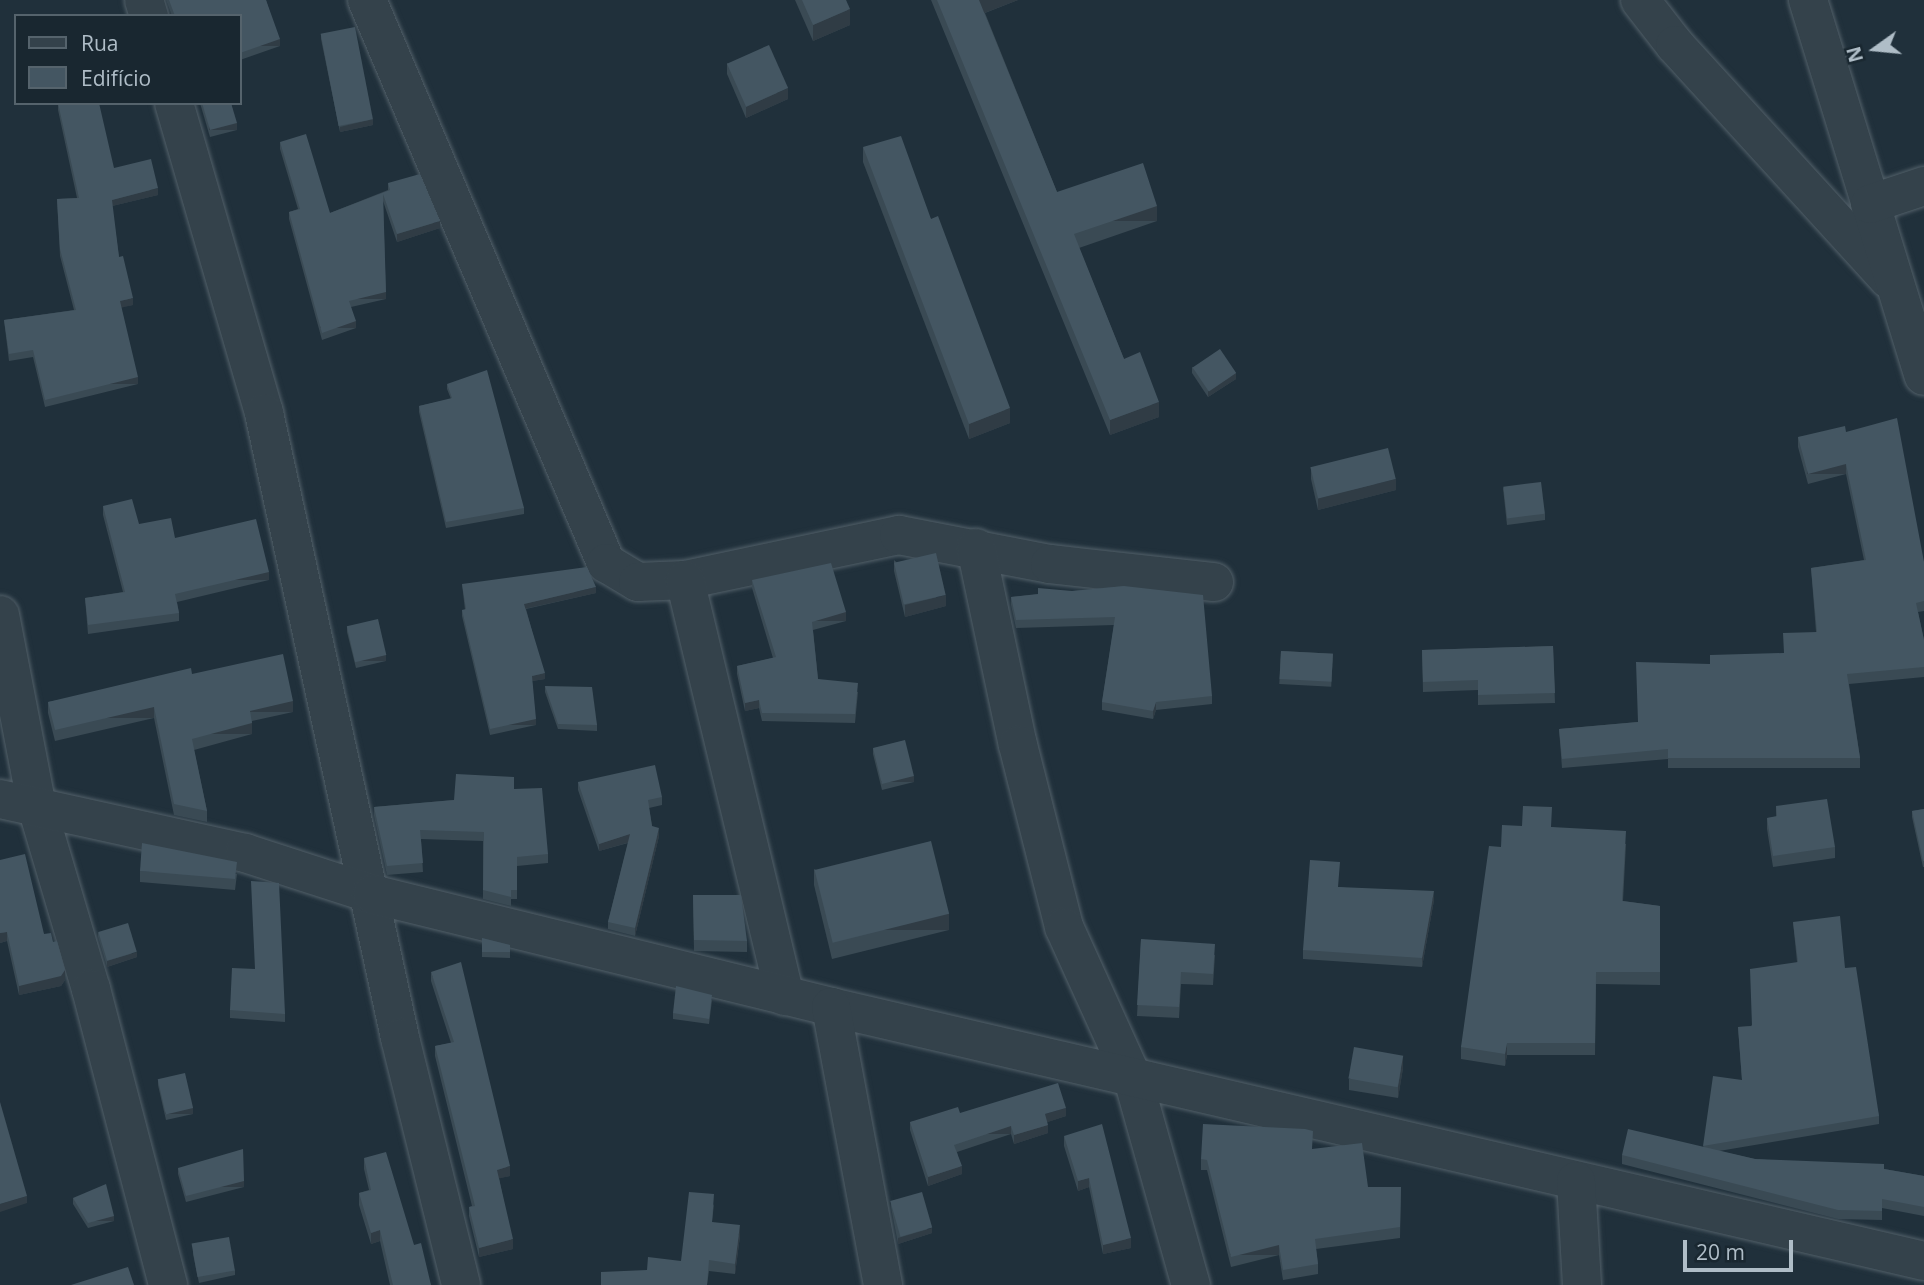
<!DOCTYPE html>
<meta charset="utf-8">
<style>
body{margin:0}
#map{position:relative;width:1924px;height:1285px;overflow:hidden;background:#20303b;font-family:"Open Sans",sans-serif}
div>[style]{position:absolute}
.roads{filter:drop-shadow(0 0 2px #526069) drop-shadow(0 0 2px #526069)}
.minor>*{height:38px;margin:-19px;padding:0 19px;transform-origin:19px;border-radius:19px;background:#34424b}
.wall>*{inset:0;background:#3a4a54;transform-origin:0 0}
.shaded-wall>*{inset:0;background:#303c45;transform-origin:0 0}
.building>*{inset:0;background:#445662;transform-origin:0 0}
span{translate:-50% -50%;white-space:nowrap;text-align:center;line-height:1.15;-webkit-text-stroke:5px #192730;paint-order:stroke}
.legend{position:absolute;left:14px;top:14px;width:228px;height:91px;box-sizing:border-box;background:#192730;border:2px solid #55636c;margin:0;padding:9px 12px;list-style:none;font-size:21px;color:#afbdc7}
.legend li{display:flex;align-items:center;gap:14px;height:35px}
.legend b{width:35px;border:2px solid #55636c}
.north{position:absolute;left:1840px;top:14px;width:70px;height:70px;-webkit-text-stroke:5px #192730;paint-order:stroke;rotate:255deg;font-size:19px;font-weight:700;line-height:28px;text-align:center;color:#afbdc7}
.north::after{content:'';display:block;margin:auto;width:24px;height:32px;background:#afbdc7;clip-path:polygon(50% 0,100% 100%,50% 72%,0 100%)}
.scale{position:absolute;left:1683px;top:1240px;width:110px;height:32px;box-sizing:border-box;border:4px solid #afbdc7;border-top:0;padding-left:9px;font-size:21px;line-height:24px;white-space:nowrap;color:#afbdc7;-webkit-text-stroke:5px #192730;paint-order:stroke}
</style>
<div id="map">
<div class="roads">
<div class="minor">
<div style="left:144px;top:0;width:17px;rotate:73deg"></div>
<div style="left:367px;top:0;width:612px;rotate:67deg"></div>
<div style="left:606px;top:563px;width:37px;rotate:31deg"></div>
<div style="left:638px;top:582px;width:47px;rotate:-2.4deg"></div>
<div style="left:685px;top:580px;width:219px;rotate:-11.9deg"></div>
<div style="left:899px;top:535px;width:154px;rotate:10.9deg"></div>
<div style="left:1050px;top:564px;width:165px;rotate:6.3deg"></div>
<div style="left:1640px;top:0;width:57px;rotate:52.1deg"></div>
<div style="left:1675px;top:45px;width:317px;rotate:47.6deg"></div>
<div style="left:1808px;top:0;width:393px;rotate:72.9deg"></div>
<div style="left:174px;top:103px;width:323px;rotate:73.8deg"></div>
<div style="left:264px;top:413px;width:640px;rotate:77.72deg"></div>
<div style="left:400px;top:1038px;width:254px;rotate:76.1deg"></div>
<div style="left:1870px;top:204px;width:57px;rotate:-18.4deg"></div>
<div style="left:976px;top:548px;width:201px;rotate:78deg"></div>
<div style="left:1018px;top:745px;width:188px;rotate:75.8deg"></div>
<div style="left:1064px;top:927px;width:167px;rotate:65.6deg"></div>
<div style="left:1133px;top:1079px;width:214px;rotate:74.3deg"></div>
<div style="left:685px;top:580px;width:428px;rotate:76.5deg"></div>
<div style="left:0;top:615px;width:196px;rotate:79.1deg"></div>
<div style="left:37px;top:807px;width:190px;rotate:73.5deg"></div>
<div style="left:91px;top:989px;width:306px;rotate:75.4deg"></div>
<div style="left:0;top:799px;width:251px;rotate:12.4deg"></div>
<div style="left:245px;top:853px;width:133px;rotate:17.9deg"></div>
<div style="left:372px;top:894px;width:473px;rotate:13.8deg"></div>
<div style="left:831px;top:1007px;width:1122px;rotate:13.08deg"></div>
<div style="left:831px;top:1007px;width:283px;rotate:79.4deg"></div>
<div style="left:1576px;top:1181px;width:104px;rotate:86.7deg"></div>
</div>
</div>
<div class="wall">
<div style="clip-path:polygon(166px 0,266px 0,280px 46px,240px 60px,240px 16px,172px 16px)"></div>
<div style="clip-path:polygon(795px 0,846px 0,850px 25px,813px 41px)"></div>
<div style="clip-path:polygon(931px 0,1018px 0,985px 13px,1057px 192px,1157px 221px,1079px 248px,1124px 359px,1159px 417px,1110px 435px)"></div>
<div style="clip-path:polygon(321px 34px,373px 125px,340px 132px,321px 39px)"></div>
<div style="clip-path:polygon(727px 63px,788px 99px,746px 118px,727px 74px)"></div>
<div style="clip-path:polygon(58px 103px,114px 168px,158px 195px,112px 206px,119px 257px,133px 305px,121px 307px,138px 384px,45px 407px,33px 357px,9px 361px,4px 320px,74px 310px,60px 256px,57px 199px,77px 198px,58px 110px)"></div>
<div style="clip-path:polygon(200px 103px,231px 103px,237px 130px,210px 137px)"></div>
<div style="clip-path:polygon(280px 142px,330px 213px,388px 190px,388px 183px,440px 228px,397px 242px,383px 201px,386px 299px,351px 307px,356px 328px,322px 340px,289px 219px,289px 212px,298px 209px,280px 149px)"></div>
<div style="clip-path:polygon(863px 147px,931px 219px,1010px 423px,969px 439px,863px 162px)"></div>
<div style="clip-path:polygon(1192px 367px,1236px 379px,1208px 397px,1192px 373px)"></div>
<div style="clip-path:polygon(447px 384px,524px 508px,524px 514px,446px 528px,419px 412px,419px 406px,451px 399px,447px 389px)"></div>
<div style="clip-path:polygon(1846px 432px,1924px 562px,1924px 611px,1918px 612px,1924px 640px,1924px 677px,1849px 684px,1860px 758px,1860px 768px,1668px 768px,1668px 759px,1562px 768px,1559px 729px,1638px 722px,1710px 664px,1784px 653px,1816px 632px,1811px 568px,1864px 560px,1846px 474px,1808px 484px,1798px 447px,1798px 437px)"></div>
<div style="clip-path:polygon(1311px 468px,1396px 490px,1318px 510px,1311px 479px)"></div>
<div style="clip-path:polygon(1503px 488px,1545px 514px,1545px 520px,1507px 525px)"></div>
<div style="clip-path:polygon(103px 506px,139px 524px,175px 538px,269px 580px,177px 602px,179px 613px,179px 621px,88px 634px,85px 598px,123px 592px,103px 515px)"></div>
<div style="clip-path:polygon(894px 560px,946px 606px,905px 617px,894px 571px)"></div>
<div style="clip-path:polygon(752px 580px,846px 621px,813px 630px,818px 679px,858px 692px,855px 723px,762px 721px,759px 708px,745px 711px,737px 674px,737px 666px,773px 658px,752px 588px)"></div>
<div style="clip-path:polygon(462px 584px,596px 593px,526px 609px,545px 679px,532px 681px,536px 725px,490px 735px,462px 616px,462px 610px,465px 610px)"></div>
<div style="clip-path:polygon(1124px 586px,1212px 696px,1212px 704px,1156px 710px,1153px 719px,1102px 710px,1102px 702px,1114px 625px,1016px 628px,1011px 605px,1011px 597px)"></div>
<div style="clip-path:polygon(347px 626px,386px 661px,356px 668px,347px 632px)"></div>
<div style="clip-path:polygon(1553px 646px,1555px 703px,1478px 705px,1478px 690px,1423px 692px,1422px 650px)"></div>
<div style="left:1281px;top:651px;width:52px;height:33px;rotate:3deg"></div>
<div style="clip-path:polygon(192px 674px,293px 712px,252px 721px,252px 734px,194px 750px,207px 811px,207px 822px,174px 815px,154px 718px,55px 741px,48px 713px,48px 702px)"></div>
<div style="clip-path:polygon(545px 686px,597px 725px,597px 731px,558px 729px,545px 692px)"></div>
<div style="clip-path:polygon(873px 748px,914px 782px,882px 790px,873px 754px)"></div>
<div style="clip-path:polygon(578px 782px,662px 797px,662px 805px,649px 808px,652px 826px,659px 836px,635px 936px,608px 929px,608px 922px,628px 843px,599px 851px,578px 790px)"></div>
<div style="clip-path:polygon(514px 789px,548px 854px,548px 863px,517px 866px,517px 899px,511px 899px,511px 906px,483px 899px,483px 841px,421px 839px,423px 872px,387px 875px,374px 816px,374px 807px,454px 800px)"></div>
<div style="clip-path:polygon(1776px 806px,1835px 847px,1835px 858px,1773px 867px,1767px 829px,1767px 818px,1776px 817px)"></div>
<div style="clip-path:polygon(1924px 809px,1924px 867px,1923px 867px,1912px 817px,1912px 811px)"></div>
<div style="clip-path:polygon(1552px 827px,1626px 844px,1623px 901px,1660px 906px,1660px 985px,1596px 984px,1595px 1055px,1507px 1055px,1505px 1066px,1461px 1059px,1461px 1047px)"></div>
<div style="clip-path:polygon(0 860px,44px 934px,53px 942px,65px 980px,61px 986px,19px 995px,7px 941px,0 943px)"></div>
<div style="clip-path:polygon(814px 869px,949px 930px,832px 959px,814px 885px)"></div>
<div style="clip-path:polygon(140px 871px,237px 874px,235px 890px,140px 882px)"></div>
<div style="clip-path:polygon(1339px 887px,1434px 900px,1422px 967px,1303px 959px,1303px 950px)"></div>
<div style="clip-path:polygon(693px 895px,747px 941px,747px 952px,694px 951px)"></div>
<div style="clip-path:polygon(1793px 922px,1845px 968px,1879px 1116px,1879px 1124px,1719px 1151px,1755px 1159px,1884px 1169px,1924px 1176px,1924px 1216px,1882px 1208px,1882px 1220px,1838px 1219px,1622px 1164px,1622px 1155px,1703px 1147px,1742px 1080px,1738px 1027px,1751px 1026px,1797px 962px)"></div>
<div style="clip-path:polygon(98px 932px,137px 957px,107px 967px,98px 937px)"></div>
<div style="clip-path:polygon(482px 938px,510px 945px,510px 958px,482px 957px)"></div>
<div style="clip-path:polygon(1141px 939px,1215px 955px,1213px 985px,1181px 984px,1179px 1018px,1137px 1016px)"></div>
<div style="clip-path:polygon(255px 969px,285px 1014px,285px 1022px,230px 1018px,230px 1010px)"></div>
<div style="clip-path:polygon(431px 972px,510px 1176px,499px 1178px,513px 1249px,479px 1257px,469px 1216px,469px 1207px,472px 1206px,435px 1056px,435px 1046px,451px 1043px,431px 981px)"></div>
<div style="clip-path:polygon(712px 1000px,709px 1024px,673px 1019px,673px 1013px)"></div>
<div style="clip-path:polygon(1403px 1068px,1398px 1098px,1349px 1090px,1349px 1079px)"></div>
<div style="clip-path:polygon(158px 1080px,193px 1114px,166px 1120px,158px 1085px)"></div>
<div style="clip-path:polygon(960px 1113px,1066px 1116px,1047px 1122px,1048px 1133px,1014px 1144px,1011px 1134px,957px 1152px,962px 1174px,928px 1186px,910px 1130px,910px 1122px)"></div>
<div style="clip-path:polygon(1064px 1136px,1131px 1248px,1103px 1254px,1089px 1187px,1078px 1191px,1064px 1146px)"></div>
<div style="clip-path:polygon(1312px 1149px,1368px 1187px,1401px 1187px,1400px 1238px,1316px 1249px,1318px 1264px,1318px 1274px,1283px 1280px,1279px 1255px,1231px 1267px,1207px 1170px,1201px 1170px,1201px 1159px)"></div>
<div style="clip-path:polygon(364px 1158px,414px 1245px,431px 1285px,390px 1285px,380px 1241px,371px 1244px,359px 1205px,359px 1193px,369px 1190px,364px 1169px)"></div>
<div style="clip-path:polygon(178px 1168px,244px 1187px,186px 1202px,178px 1174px)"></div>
<div style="clip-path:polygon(73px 1198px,114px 1221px,88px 1228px,73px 1204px)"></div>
<div style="clip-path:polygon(891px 1202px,932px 1233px,898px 1244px,891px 1207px)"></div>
<div style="clip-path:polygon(714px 1204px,712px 1222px,740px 1236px,735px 1274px,709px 1271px,707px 1285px,601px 1285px,681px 1261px)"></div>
<div style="clip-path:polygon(193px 1248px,235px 1270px,235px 1275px,199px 1283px,193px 1254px)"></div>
</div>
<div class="shaded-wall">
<div style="clip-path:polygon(979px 0,1018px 0,979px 15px)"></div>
<div style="clip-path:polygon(850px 9px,850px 25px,813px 41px,813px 25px)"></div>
<div style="left:280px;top:39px;width:7px;height:42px;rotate:90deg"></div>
<div style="clip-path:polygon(788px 88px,788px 99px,746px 118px,746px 107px)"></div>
<div style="clip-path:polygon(373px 119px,373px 125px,340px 132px,340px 127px)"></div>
<div style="left:237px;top:123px;width:7px;height:28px;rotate:90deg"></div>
<div style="clip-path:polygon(158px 188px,158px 195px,112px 206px,112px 200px)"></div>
<div style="left:1157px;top:206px;width:15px;height:88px;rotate:90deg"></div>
<div style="clip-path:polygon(440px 221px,440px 228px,397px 242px,397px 234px)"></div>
<div style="left:386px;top:292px;width:7px;height:38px;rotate:90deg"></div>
<div style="clip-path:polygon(133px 298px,133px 305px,120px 308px,120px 301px)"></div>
<div style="left:356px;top:321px;width:7px;height:36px;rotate:90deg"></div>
<div style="clip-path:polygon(1236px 373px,1236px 379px,1208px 397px,1208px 391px)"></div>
<div style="left:138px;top:377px;width:7px;height:96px;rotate:90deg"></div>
<div style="clip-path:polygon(1159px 402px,1159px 417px,1110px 435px,1110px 420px)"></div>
<div style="clip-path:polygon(1010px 408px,1010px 423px,969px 439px,969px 424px)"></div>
<div style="left:1846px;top:464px;width:10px;height:39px;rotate:90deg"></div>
<div style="clip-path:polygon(1396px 479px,1396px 490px,1318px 510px,1318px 498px)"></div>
<div style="left:269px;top:572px;width:8px;height:97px;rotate:90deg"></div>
<div style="clip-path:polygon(596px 587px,596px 593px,524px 609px,524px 604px)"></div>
<div style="clip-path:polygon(946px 595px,946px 606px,905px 617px,905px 605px)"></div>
<div style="left:846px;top:612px;width:9px;height:35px;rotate:90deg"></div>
<div style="left:386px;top:655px;width:6px;height:31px;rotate:90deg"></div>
<div style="clip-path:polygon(545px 673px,545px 679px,532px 681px,532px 676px)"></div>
<div style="clip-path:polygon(759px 700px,759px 708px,745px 711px,745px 703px)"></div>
<div style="left:293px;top:701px;width:11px;height:44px;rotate:90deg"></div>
<div style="clip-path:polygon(1156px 702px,1156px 710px,1153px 719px,1153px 711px)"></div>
<div style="left:154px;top:707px;width:11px;height:102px;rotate:90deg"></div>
<div style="left:536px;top:719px;width:6px;height:47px;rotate:90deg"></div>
<div style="left:252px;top:723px;width:11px;height:62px;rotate:90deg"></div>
<div style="left:914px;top:776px;width:6px;height:33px;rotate:90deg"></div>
<div style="clip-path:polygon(659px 828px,659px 836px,635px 936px,635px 928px)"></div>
<div style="clip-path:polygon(630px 834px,630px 842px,599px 851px,599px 844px)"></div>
<div style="clip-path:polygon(1434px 891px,1434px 900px,1422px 967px,1422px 958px)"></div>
<div style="left:949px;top:914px;width:16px;height:120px;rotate:90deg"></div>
<div style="clip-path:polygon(7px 932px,7px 941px,0 943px,0 933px)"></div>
<div style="clip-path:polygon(137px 952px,137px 957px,107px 967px,107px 961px)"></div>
<div style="clip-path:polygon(65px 970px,65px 980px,61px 986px,19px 995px,19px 986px)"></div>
<div style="clip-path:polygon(1507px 1043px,1507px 1055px,1505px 1066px,1505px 1054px)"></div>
<div style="clip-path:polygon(1403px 1056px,1403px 1068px,1398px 1098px,1398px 1087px)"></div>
<div style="left:193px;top:1108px;width:6px;height:28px;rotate:90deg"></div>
<div style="clip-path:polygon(1066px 1108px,1066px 1116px,1045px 1123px,1045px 1114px)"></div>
<div style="clip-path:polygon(1048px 1125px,1048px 1133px,1014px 1144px,1014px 1135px)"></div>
<div style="left:1011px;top:1126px;width:8px;height:60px;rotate:90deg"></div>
<div style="clip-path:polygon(510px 1166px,510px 1176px,497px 1179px,497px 1170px)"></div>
<div style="clip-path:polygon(962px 1166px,962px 1174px,928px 1186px,928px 1177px)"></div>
<div style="clip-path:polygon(1089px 1178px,1089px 1187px,1078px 1191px,1078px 1181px)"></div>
<div style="left:244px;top:1181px;width:6px;height:60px;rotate:90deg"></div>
<div style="clip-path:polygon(27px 1196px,27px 1203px,0 1212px,0 1204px)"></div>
<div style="left:114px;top:1216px;width:5px;height:27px;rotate:90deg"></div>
<div style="clip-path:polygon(740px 1225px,740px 1236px,735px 1274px,735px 1264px)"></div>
<div style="clip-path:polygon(932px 1228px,932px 1233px,898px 1244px,898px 1238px)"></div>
<div style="clip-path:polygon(380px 1230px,380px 1241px,371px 1244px,371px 1233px)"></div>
<div style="clip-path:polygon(1131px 1238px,1131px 1248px,1103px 1254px,1103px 1245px)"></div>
<div style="clip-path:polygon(513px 1239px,513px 1249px,479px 1257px,479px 1248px)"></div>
<div style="left:1279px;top:1245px;width:10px;height:49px;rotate:90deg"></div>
</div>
<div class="building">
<div style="clip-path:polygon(169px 0,266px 0,280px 39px,240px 53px,240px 16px,175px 16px)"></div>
<div style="clip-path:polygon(802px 0,846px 0,850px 9px,813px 25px)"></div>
<div style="clip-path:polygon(937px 0,979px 0,1057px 192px,1143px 163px,1157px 206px,1074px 234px,1124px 359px,1140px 352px,1159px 402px,1110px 420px)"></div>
<div style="left:355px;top:27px;width:94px;height:35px;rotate:79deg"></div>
<div style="left:769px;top:45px;width:47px;height:46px;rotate:66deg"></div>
<div style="clip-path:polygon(58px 103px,99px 103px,114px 168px,151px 159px,158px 188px,112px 200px,119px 257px,123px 256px,133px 298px,120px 301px,138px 377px,45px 400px,33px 350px,9px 354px,4px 320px,76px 310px,60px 249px,57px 199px,79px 198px)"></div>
<div style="clip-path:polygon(202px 103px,231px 103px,237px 123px,210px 130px)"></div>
<div style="clip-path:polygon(306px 134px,330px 213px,390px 190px,388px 183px,420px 174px,440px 221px,397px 234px,383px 194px,386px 292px,349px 301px,356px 321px,322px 333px,289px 212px,300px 209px,280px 142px)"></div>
<div style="clip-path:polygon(901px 136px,931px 219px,938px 216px,1010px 408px,969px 424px,863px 147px)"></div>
<div style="left:1220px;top:349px;width:29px;height:33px;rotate:56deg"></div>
<div style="clip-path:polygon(487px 370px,524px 508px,446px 522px,419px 406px,452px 398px,447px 384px)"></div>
<div style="clip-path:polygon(1897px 418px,1924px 562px,1924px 601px,1916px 603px,1924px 640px,1924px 667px,1847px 674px,1860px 758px,1668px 758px,1668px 749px,1562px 759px,1559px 729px,1638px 722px,1636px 662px,1710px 664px,1710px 655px,1784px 653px,1783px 633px,1817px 632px,1811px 568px,1866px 560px,1846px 464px,1808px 474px,1798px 437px,1845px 426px,1846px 432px)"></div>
<div style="left:1388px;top:448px;width:32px;height:80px;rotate:76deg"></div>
<div style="left:1541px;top:482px;width:32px;height:38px;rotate:83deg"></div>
<div style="clip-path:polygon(132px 499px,139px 524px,171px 518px,175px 538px,256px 519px,269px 572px,175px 594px,179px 613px,88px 625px,85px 598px,125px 592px,103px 506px)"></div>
<div style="left:936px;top:553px;width:43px;height:43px;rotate:77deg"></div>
<div style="clip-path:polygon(831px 563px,846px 612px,812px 622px,818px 679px,858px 683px,855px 714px,762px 713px,759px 700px,745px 703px,737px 666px,776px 657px,752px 580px)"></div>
<div style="clip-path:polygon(587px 567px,596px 587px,524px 604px,545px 673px,532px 676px,536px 719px,490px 729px,462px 610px,466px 609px,462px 584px)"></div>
<div style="clip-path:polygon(1124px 586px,1203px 595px,1212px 696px,1156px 702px,1153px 711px,1102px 702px,1115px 617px,1016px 620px,1011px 597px,1038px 594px,1038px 588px,1072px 591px)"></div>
<div style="left:378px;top:619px;width:37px;height:32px;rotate:77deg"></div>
<div style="clip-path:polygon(1553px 646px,1555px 693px,1478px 695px,1478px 680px,1423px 682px,1422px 650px)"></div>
<div style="left:1281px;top:651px;width:52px;height:28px;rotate:3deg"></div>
<div style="clip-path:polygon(283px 654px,293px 701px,250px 711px,252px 723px,192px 739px,207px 811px,174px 804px,154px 707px,55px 730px,48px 702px,191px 668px,192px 674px)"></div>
<div style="clip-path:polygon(545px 686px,592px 687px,597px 725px,558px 724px)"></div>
<div style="left:905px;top:740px;width:37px;height:33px;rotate:76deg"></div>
<div style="clip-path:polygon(655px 765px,662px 797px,648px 800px,652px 826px,659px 828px,635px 928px,608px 922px,630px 834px,599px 844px,578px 782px)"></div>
<div style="clip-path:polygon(456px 774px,514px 777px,514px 789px,542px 788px,548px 854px,517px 857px,517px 890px,511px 890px,511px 897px,483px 890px,484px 832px,420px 830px,423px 863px,387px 866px,374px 807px,454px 800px)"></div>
<div style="clip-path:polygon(1827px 799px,1835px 847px,1773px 856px,1767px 818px,1777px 816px,1776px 806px)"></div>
<div style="clip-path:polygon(1523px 806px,1552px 807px,1551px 827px,1626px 831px,1622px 901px,1660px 906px,1660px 972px,1596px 972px,1595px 1043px,1507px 1043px,1505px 1054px,1461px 1047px,1489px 846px,1501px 847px,1502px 825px,1522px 826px)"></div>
<div style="clip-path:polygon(1924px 809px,1924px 861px,1923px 861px,1912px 811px)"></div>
<div style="left:931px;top:841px;width:75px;height:120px;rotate:76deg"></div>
<div style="clip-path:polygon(142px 843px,237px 862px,235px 879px,140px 871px)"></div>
<div style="clip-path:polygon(25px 854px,44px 934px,51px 933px,53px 942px,57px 941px,65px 970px,61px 976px,19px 986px,7px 932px,0 933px,0 860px)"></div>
<div style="clip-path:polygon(1310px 860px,1340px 862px,1338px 887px,1434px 891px,1422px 958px,1303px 950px)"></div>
<div style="clip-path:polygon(251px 881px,279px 883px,285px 1014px,230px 1010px,232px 968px,255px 969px)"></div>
<div style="clip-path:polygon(693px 895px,741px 895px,747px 941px,694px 940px)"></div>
<div style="clip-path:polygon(1840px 916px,1845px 968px,1856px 967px,1879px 1116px,1703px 1146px,1713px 1076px,1742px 1080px,1738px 1027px,1752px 1026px,1750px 969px,1798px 962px,1793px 922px)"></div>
<div style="left:128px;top:923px;width:30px;height:31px;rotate:73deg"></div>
<div style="clip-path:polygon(482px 938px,510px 945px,510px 952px,482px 952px)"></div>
<div style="clip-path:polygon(1141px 939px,1215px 944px,1213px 974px,1181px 972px,1179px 1007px,1137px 1005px)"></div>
<div style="clip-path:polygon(461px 962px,510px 1166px,497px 1170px,513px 1239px,479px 1248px,469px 1207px,475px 1206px,435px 1046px,454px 1042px,431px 972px)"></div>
<div style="clip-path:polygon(676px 986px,712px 995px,709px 1019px,673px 1013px)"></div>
<div style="left:1354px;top:1047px;width:50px;height:32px;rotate:10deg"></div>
<div style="left:185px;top:1073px;width:36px;height:28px;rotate:77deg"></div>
<div style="clip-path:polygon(1058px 1083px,1066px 1108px,1045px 1114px,1048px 1125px,1014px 1135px,1011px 1126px,954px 1145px,962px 1166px,928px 1177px,910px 1122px,958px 1107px,960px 1113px)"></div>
<div style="clip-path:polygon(0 1102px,27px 1196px,0 1204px)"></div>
<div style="clip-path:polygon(1102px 1124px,1131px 1238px,1103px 1245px,1089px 1178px,1078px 1181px,1064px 1136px)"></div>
<div style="clip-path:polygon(1203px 1124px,1305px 1129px,1313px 1131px,1312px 1149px,1362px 1143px,1368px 1187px,1401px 1187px,1400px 1227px,1315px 1239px,1318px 1264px,1283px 1270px,1279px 1245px,1231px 1257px,1207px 1160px,1201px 1159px)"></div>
<div style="clip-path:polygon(1628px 1129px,1755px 1159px,1884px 1164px,1884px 1169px,1924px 1176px,1924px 1207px,1882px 1199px,1882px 1211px,1838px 1210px,1622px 1155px)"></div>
<div style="clip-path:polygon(243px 1149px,244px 1181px,186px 1196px,178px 1168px)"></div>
<div style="clip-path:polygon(386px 1152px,414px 1245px,421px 1243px,431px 1285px,393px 1285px,380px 1230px,371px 1233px,359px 1193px,371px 1190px,364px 1158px)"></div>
<div style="clip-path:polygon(106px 1184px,114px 1216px,88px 1223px,73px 1198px)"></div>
<div style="clip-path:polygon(689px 1192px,714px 1194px,712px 1222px,740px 1225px,735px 1264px,709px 1260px,707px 1285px,601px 1285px,601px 1272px,647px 1270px,648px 1257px,681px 1261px)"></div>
<div style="left:922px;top:1192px;width:37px;height:33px;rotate:74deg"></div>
<div style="left:229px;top:1237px;width:34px;height:38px;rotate:80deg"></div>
<div style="clip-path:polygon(128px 1267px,134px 1285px,71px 1285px)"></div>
</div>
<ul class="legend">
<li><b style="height:9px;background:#34424b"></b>Rua</li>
<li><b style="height:19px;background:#445662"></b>Edifício</li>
</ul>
<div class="north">N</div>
<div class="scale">20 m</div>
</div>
